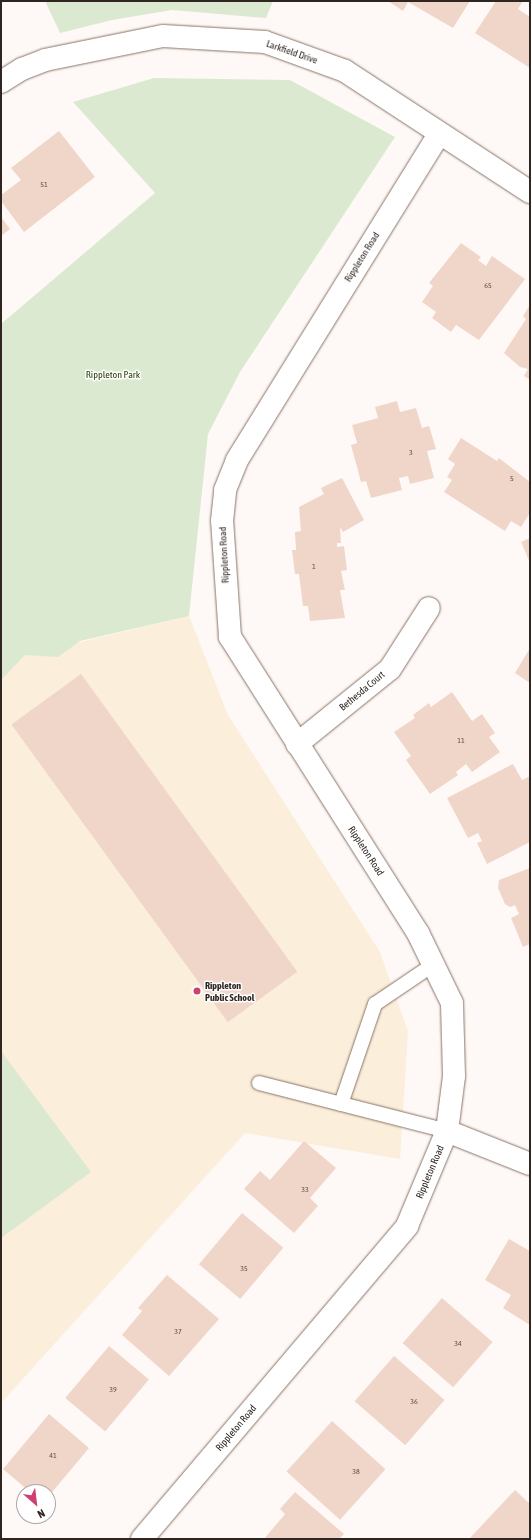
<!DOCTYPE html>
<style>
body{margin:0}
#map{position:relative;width:531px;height:1540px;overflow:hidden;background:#fef9f6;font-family:"Asap Condensed",sans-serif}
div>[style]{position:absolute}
.education>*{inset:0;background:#fbeeda}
.green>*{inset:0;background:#dce9d1}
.building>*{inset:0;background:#f0d6c9;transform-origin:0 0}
.roads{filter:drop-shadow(0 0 1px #8a7368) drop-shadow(0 0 1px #8a7368)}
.service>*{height:14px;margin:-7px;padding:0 7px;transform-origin:7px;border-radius:7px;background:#fff}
.minor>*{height:22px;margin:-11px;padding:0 11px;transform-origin:11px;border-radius:11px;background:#fff}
.dots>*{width:11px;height:11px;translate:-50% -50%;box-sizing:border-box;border:2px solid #fff;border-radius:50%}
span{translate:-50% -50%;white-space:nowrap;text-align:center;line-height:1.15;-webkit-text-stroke:3px #fff;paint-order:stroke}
.number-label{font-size:8px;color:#60524b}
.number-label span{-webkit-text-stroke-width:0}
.street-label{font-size:10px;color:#302621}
.park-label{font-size:10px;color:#263e04}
.poi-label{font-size:10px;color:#302621;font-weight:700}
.left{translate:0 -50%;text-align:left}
.frame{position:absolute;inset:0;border:2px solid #302621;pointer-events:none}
.north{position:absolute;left:16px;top:1484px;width:40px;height:40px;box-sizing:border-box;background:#fff;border:1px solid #aca8a6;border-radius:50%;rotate:152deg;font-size:11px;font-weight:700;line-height:16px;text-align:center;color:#302621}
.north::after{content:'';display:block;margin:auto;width:14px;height:18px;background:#cd4070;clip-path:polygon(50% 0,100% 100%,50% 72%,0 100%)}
</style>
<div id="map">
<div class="education">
<div style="clip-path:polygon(189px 616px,228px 715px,380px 952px,408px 1031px,400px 1159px,245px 1133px,1px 1403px,1px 661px)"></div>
</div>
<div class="green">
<div style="clip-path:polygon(45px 1px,273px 1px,266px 18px,172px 10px,112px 20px,60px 33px)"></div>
<div style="clip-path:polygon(154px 78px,290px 80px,395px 137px,240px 372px,208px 434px,189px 616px,80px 641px,58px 657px,25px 655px,1px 680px,1px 324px,155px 193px,73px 102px)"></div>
<div style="clip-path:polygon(1px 1051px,91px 1172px,1px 1238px)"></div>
</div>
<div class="building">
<div style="clip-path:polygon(388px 1px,470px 1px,453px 28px,408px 2px,403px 11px)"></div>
<div style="clip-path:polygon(496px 1px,523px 1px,518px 9px,530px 17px,530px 68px,475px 33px)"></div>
<div style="clip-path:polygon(59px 131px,95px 177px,24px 232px,1px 201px,1px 195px,21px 180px,11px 168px)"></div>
<div style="clip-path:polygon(1px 217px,10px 229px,1px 236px)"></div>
<div style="clip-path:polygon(461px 243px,481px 257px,478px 260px,486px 266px,492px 256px,525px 279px,479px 340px,456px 325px,451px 332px,432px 318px,436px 312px,422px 302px,433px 286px,429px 283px)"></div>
<div style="clip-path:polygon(530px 305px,530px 380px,524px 376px,528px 369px,520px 367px,504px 353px,526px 319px,523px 316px)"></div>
<div style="clip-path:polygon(397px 401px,400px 412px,416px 408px,422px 428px,429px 426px,436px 449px,427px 451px,434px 478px,410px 484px,408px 476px,399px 478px,402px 490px,371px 498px,366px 481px,361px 482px,351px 445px,357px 443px,352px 425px,378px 418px,375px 407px)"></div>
<div style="clip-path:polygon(461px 438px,497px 461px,499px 458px,530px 482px,530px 513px,521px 527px,511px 521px,505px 531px,444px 492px,452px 480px,447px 477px,455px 464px,448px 459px)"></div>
<div style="clip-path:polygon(342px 478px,364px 520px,343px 532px,340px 527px,341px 543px,337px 543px,337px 547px,344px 546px,347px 570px,341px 571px,345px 590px,340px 590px,345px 618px,310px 621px,308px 606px,303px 606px,299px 574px,295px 574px,292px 550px,296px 550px,295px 532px,301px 531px,299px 507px,324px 494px,321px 488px)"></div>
<div style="clip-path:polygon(530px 538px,530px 563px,521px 542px)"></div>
<div style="clip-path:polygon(530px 648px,530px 683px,515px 673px)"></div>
<div style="left:81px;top:674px;width:368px;height:86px;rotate:54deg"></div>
<div style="clip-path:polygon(452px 692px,472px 721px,482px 714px,495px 733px,489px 737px,500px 752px,472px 772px,466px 764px,456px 772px,458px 775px,430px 794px,406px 760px,411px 756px,394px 732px,415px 718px,413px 715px,429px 703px,431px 707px)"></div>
<div style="clip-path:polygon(513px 764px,522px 780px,530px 776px,530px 842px,487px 864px,477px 843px,482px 841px,478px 833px,468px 838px,447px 798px)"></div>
<div style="clip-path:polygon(530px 868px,530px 944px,523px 947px,511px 918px,519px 914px,515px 905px,510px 907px,505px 904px,498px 888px,499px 880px)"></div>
<div style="clip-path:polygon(304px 1141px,336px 1168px,310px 1198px,318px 1206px,294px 1233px,244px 1189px,260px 1171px,270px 1180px)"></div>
<div style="left:242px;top:1213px;width:54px;height:67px;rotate:40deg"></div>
<div style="clip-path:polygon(509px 1239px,530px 1251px,530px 1325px,503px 1308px,511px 1295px,485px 1280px)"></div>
<div style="clip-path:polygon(167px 1275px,219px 1319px,169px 1376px,122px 1335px,142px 1311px,138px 1308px)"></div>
<div style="left:442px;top:1298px;width:67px;height:60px;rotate:41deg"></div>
<div style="left:109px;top:1346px;width:52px;height:68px;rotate:40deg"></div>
<div style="left:394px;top:1356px;width:67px;height:60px;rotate:41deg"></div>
<div style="clip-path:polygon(49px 1414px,89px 1448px,48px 1497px,48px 1492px,30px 1492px,3px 1469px)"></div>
<div style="left:332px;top:1421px;width:72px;height:68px;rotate:42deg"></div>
<div style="clip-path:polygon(515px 1490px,530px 1504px,530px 1539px,469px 1539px)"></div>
<div style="clip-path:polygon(295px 1492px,344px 1534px,339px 1539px,264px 1539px,285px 1514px,280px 1509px)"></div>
</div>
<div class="roads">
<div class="service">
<div style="left:259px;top:1083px;width:194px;rotate:14.3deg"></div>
<div style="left:341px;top:1104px;width:106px;rotate:-71.2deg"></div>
<div style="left:375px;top:1004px;width:71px;rotate:-34.1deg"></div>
</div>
<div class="minor">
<div style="left:1px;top:82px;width:25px;rotate:-32deg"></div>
<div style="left:22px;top:69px;width:25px;rotate:-21deg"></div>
<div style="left:45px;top:60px;width:120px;rotate:-11.5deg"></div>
<div style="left:163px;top:36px;width:102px;rotate:3.4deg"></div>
<div style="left:265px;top:42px;width:85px;rotate:19.9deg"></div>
<div style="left:345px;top:71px;width:221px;rotate:33.2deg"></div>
<div style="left:297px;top:744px;width:119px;rotate:-38.9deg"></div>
<div style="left:390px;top:669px;width:72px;rotate:-57.4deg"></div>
<div style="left:447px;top:1131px;width:89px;rotate:21.7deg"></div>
<div style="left:142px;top:1539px;width:410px;rotate:-49.7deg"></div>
<div style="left:407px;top:1226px;width:103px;rotate:-67.2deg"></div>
<div style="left:447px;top:1131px;width:55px;rotate:-82.7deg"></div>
<div style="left:454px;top:1076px;width:73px;rotate:-91.6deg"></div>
<div style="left:452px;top:1003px;width:78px;rotate:-115.9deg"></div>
<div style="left:418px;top:933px;width:351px;rotate:-122.4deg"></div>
<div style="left:230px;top:637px;width:116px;rotate:-93.9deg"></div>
<div style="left:222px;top:521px;width:31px;rotate:-84deg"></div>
<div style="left:225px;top:490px;width:32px;rotate:-68deg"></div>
<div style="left:237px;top:460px;width:384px;rotate:-58.2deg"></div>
</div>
</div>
<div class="dots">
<div style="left:197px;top:991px;background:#cd4070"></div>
</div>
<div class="number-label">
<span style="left:44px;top:185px">51</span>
<span style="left:488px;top:286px">65</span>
<span style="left:411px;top:453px">3</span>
<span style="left:512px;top:479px">5</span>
<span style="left:314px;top:567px">1</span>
<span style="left:461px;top:741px">11</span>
<span style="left:305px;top:1190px">33</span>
<span style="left:244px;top:1269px">35</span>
<span style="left:178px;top:1332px">37</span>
<span style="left:458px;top:1344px">34</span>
<span style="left:113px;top:1390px">39</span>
<span style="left:414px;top:1402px">36</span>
<span style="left:53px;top:1456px">41</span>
<span style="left:356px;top:1472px">38</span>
</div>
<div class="street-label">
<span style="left:292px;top:52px;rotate:19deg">Larkfield Drive</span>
<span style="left:362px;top:257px;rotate:-58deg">Rippleton Road</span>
<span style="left:224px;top:555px;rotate:-93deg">Rippleton Road</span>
<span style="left:362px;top:691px;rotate:-40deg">Bethesda Court</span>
<span style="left:366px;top:851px;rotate:57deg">Rippleton Road</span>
<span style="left:430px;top:1172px;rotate:-67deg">Rippleton Road</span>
<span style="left:236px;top:1428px;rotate:-50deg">Rippleton Road</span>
</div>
<div class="park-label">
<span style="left:113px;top:375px">Rippleton Park</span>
</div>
<div class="poi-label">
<span class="left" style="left:205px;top:991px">Rippleton<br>Public School</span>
</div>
<div class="frame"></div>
<div class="north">N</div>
</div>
